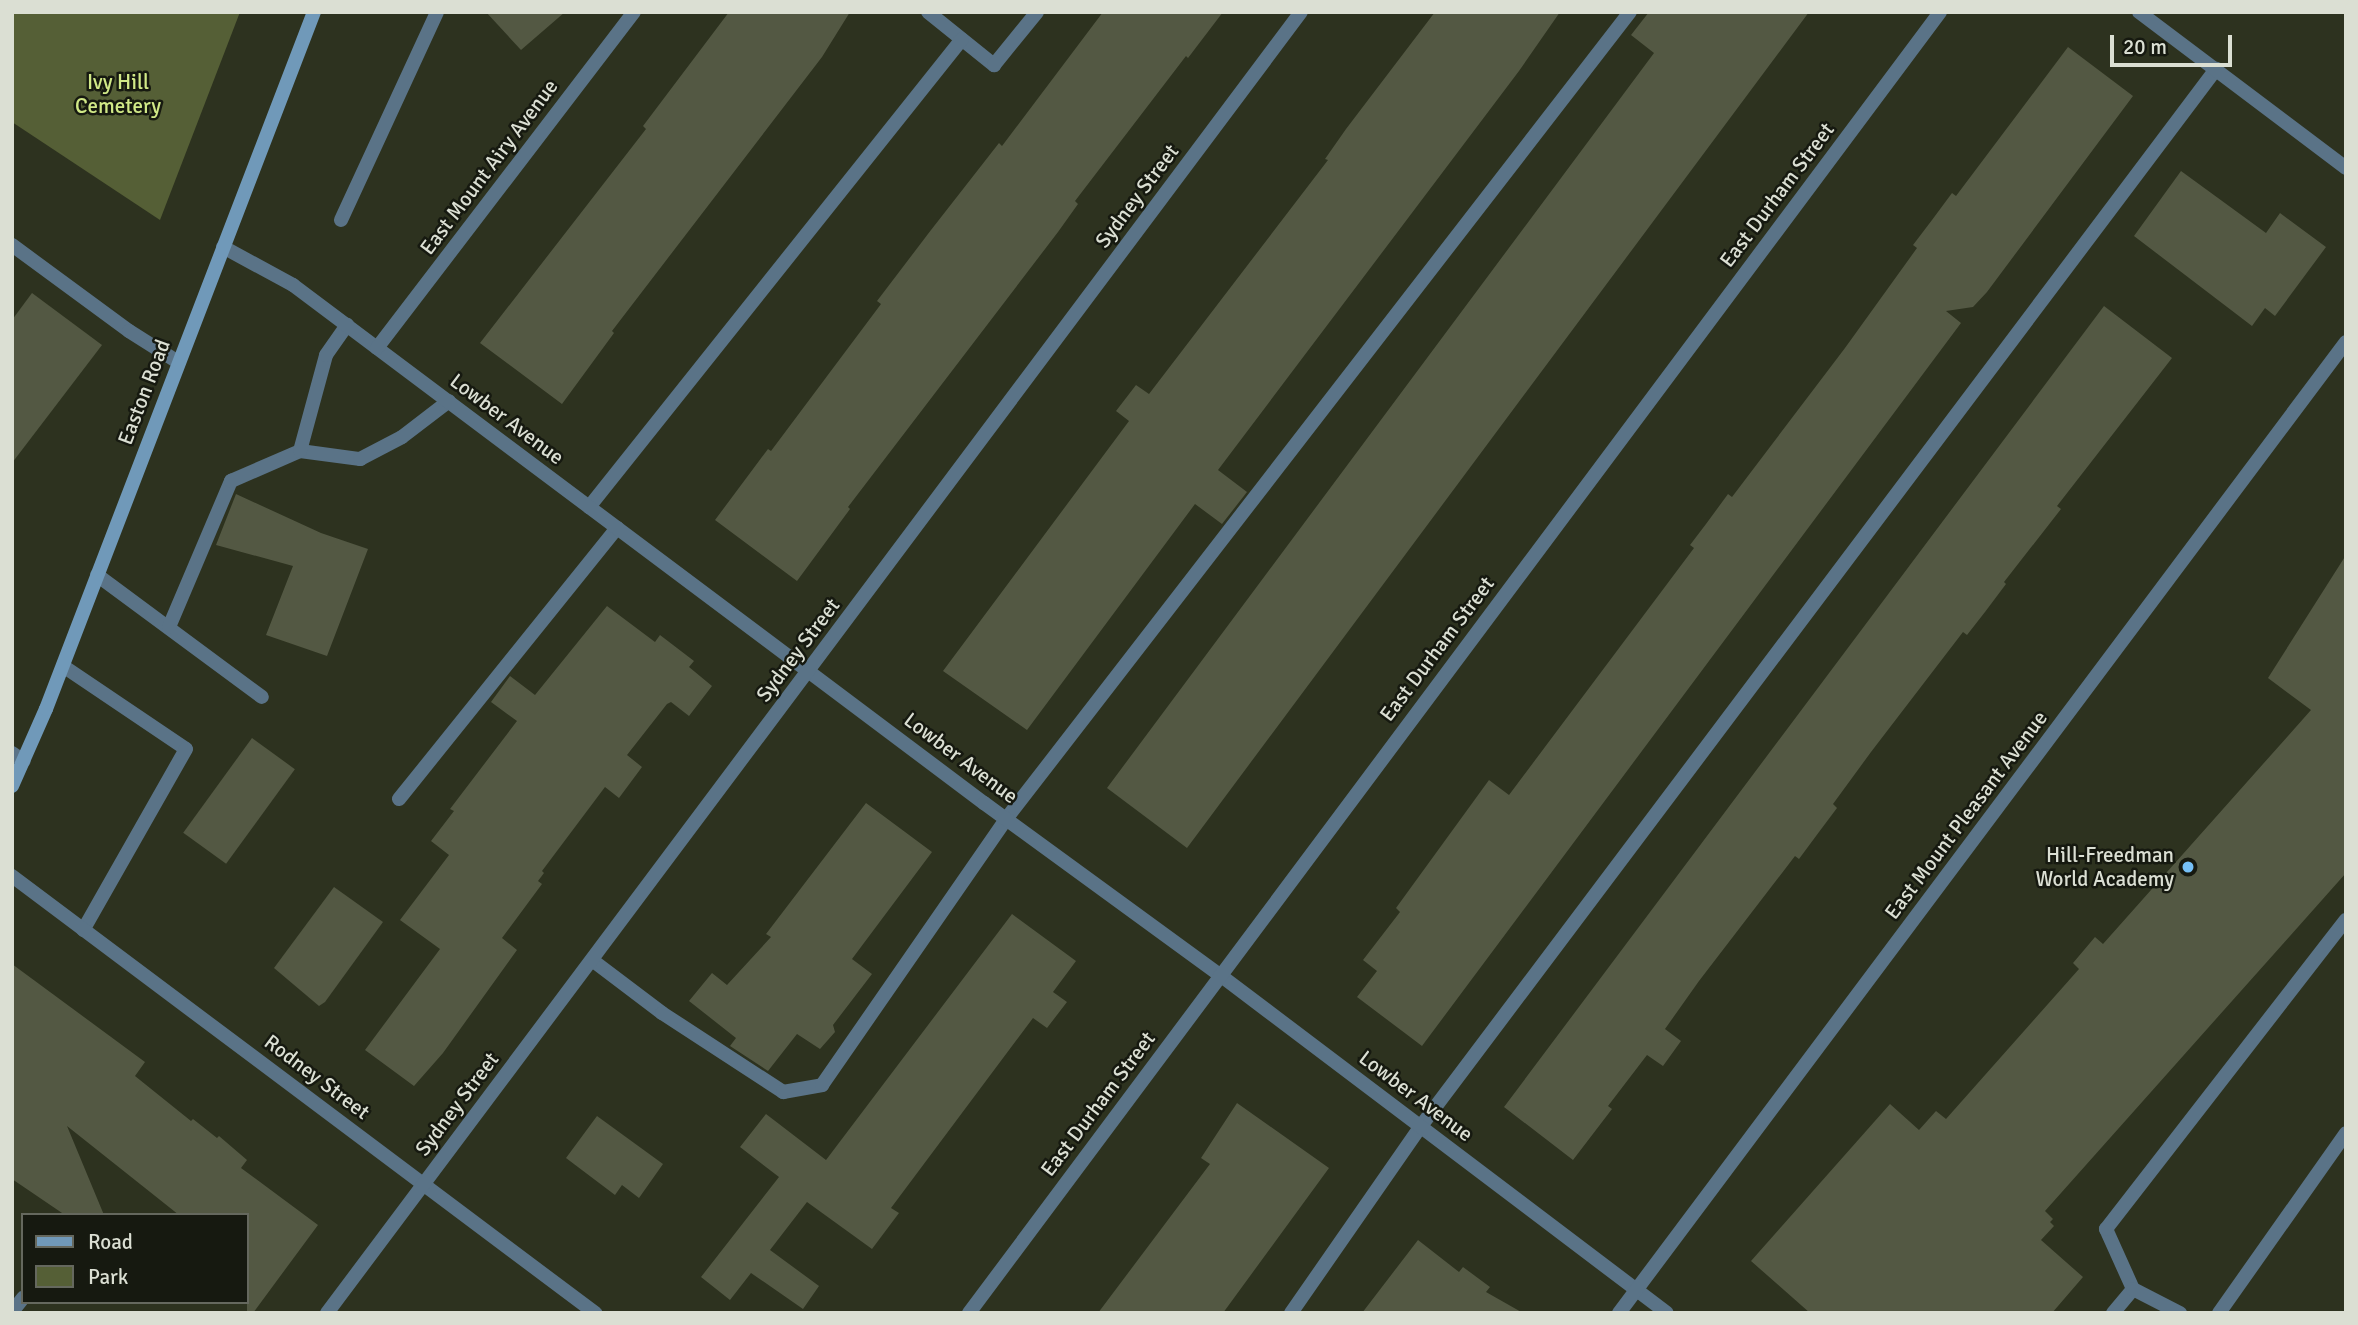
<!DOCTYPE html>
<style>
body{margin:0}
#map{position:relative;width:2358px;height:1325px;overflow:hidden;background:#2d321f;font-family:Signika,sans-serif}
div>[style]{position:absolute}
.green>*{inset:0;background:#555f36}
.building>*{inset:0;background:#535843;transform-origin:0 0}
.lane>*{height:14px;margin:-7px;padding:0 7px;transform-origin:7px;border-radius:7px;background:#5a7387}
.street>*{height:14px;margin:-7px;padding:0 7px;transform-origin:7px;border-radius:7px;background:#5a7387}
.secondary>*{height:14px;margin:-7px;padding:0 7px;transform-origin:7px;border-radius:7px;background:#7099b9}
.dots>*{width:19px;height:19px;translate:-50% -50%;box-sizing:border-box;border:4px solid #161910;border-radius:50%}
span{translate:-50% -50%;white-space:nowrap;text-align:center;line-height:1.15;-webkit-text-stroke:5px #161910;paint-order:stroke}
.park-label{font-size:21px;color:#d1e987}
.street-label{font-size:21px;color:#dbdfd3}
.poi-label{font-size:21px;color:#dbdfd3}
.right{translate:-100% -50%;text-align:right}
.frame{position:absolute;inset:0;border:14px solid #dbdfd3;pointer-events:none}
.legend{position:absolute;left:21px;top:1213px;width:228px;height:91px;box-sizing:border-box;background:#161910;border:2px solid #65685e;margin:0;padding:9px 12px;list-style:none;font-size:21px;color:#dbdfd3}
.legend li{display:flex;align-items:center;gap:14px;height:35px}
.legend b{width:35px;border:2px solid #65685e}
.scale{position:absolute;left:2110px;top:35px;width:122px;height:32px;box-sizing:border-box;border:4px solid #dbdfd3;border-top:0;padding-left:9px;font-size:21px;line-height:24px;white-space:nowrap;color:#dbdfd3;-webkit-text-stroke:5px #161910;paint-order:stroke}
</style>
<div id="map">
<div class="green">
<div style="clip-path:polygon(12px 12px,240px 12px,160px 220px,12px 122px)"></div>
</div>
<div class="building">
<div style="clip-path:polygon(486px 12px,565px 12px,521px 50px)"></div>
<div style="clip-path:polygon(729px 12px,850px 12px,822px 57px,612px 331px,614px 333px,562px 404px,480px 343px,646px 129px,643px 126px)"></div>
<div style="clip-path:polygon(1103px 12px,1223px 12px,1188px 58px,1186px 56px,1075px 201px,1078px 204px,1058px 232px,848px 507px,850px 509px,797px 581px,715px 520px,768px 449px,771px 451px,881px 304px,877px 301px,931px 230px,999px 143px,1002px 146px)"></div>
<div style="clip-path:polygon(1435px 12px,1560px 12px,1519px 71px,1218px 470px,1247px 492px,1222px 524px,1195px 504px,1027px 730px,943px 671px,1129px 421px,1116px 411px,1136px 385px,1149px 394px,1328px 160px,1325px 159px,1346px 129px)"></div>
<div style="clip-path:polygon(1649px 12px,1809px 12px,1187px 848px,1107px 788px,1654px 53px,1631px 35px)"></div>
<div style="clip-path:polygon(2068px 47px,2133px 96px,1987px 292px,1973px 307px,1946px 311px,1961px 323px,1422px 1046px,1357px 997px,1377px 971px,1363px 960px,1400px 912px,1396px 908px,1489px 780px,1509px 795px,1694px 548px,1690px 545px,1706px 524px,1728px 494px,1732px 497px,1845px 348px,1917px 248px,1913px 245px,1932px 220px,1952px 193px,1956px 196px)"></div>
<div style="clip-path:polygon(2181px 171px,2266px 233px,2280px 213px,2326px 247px,2275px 316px,2265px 308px,2252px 326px,2134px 236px)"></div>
<div style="clip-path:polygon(32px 293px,102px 345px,12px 463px,12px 320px)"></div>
<div style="clip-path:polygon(2104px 306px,2172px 358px,2057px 506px,2061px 509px,2004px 582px,2006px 584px,1985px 612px,1967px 635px,1963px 632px,1871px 752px,1833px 804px,1837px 808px,1819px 832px,1799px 859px,1795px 856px,1699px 981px,1665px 1029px,1681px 1041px,1663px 1066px,1647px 1055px,1608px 1106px,1612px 1109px,1573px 1160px,1504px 1107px)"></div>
<div style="clip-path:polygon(236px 494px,321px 533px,368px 549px,327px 656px,266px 635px,293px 566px,216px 545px)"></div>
<div style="clip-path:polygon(2346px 555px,2346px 873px,2045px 1211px,2053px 1219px,2050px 1222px,2054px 1226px,2041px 1240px,2083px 1277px,2052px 1313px,1810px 1313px,1751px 1261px,1890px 1104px,1919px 1130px,1936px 1111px,1946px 1119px,2079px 969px,2073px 963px,2095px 937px,2103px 944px,2311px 710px,2268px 678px)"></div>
<div style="clip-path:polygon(607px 606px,655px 642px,660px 635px,694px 661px,689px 667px,712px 686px,689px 716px,671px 702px,667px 704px,627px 755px,642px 767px,619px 798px,605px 787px,542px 871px,544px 873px,538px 881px,542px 884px,502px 938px,517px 950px,443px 1053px,414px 1086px,365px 1050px,440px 949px,400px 920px,449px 855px,431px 841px,454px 811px,450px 809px,517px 721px,491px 702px,510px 676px,535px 695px)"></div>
<div style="left:252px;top:738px;width:53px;height:117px;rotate:36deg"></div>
<div style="clip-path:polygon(866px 803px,932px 852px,852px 959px,872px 974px,833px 1025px,835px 1032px,820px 1049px,797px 1034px,768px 1071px,730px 1046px,736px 1038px,689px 1001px,712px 973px,727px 985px,771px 937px,766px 934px)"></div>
<div style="clip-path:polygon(334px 887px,383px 922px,325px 1002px,319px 1006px,274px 968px)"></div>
<div style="clip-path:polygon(1012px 914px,1076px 961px,1053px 992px,1067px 1002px,1047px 1028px,1033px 1018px,891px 1208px,899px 1213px,872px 1249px,807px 1202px,770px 1250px,819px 1286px,803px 1309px,751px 1273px,730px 1300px,701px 1277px,779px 1177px,740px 1147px,766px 1114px,826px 1160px)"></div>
<div style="clip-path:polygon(12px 964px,145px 1062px,135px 1076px,191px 1121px,193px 1119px,217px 1138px,219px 1136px,247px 1160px,241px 1168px,318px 1225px,253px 1313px,247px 1313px,247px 1215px,179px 1215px,67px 1126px,104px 1215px,65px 1215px,12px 1179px)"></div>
<div style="clip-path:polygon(1237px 1103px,1329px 1168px,1223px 1313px,1098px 1313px,1210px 1164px,1201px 1158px)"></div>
<div style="clip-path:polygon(597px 1116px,663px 1164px,639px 1198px,622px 1185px,615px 1195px,566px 1158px)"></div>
<div style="clip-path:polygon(1418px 1240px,1459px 1272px,1463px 1267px,1490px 1287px,1486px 1292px,1523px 1313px,1362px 1313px)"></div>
</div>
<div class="lane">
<div style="left:928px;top:12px;width:85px;rotate:38.8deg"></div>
<div style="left:994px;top:65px;width:68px;rotate:-50.9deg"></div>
<div style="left:341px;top:220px;width:229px;rotate:-65.2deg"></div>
<div style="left:12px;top:245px;width:145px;rotate:36.3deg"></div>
<div style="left:129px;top:331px;width:58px;rotate:32.3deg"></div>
<div style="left:300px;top:451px;width:61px;rotate:7.6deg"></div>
<div style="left:360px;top:459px;width:47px;rotate:-27.6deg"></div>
<div style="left:402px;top:437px;width:59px;rotate:-37.5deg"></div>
<div style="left:589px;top:507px;width:598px;rotate:-51.44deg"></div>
<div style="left:97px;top:575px;width:205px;rotate:36.5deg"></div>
<div style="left:169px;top:627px;width:159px;rotate:-67deg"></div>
<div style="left:231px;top:481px;width:75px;rotate:-23.5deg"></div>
<div style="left:300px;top:451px;width:99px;rotate:-74.8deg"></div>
<div style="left:326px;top:355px;width:37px;rotate:-55deg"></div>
<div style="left:63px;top:666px;width:148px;rotate:34deg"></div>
<div style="left:186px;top:749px;width:208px;rotate:119.6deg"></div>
<div style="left:399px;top:799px;width:348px;rotate:-51.2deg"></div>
<div style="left:592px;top:960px;width:88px;rotate:37.1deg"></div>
<div style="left:662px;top:1013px;width:145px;rotate:33.1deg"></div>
<div style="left:783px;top:1092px;width:40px;rotate:-10deg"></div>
<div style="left:822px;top:1085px;width:323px;rotate:-55.3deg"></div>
<div style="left:1006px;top:819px;width:1020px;rotate:-52.29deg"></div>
<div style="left:2133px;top:1289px;width:66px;rotate:-114.2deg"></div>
<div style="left:2106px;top:1229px;width:391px;rotate:-52.2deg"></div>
<div style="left:12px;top:1312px;width:18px;rotate:-52deg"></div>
<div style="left:1291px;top:1313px;width:228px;rotate:-55.2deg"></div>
<div style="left:1421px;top:1126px;width:1323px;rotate:-53.05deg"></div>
<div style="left:2113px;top:1313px;width:31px;rotate:-50deg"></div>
<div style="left:2133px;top:1289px;width:53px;rotate:27.1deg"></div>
<div style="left:2219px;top:1313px;width:220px;rotate:-54.8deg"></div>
</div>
<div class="street">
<div style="left:2139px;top:12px;width:259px;rotate:37deg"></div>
<div style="left:223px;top:247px;width:80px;rotate:28.5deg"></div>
<div style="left:293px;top:285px;width:864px;rotate:36.86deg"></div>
<div style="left:984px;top:803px;width:292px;rotate:36.1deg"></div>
<div style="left:1220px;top:975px;width:560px;rotate:37.09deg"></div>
<div style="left:377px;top:348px;width:423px;rotate:-52.6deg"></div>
<div style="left:12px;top:753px;width:14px;rotate:34deg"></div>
<div style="left:12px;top:876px;width:729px;rotate:36.85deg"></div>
<div style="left:327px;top:1313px;width:1625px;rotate:-53.18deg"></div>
<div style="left:969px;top:1313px;width:1623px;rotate:-53.26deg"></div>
<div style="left:1619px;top:1313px;width:1213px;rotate:-53.18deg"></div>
</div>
<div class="secondary">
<div style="left:12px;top:786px;width:84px;rotate:-66.2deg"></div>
<div style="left:46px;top:709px;width:747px;rotate:-68.97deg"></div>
</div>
<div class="dots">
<div style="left:2188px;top:867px;background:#76c0f7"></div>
</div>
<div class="park-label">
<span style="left:118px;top:94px">Ivy Hill<br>Cemetery</span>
</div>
<div class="street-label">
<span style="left:489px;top:167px;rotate:-53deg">East Mount Airy Avenue</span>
<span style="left:1777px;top:195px;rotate:-53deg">East Durham Street</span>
<span style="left:1137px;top:196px;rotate:-53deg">Sydney Street</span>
<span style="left:144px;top:392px;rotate:-69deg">Easton Road</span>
<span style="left:507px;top:419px;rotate:37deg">Lowber Avenue</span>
<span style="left:1437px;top:649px;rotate:-53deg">East Durham Street</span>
<span style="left:798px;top:650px;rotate:-53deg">Sydney Street</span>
<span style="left:961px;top:758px;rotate:37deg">Lowber Avenue</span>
<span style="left:1966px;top:815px;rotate:-53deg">East Mount Pleasant Avenue</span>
<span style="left:317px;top:1077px;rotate:37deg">Rodney Street</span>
<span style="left:1416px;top:1096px;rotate:37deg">Lowber Avenue</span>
<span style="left:457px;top:1104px;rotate:-53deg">Sydney Street</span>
<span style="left:1098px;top:1104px;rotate:-53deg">East Durham Street</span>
</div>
<div class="poi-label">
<span class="right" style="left:2174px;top:867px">Hill-Freedman<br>World Academy</span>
</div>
<div class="frame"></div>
<ul class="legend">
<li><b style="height:9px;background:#7099b9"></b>Road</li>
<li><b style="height:19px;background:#555f36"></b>Park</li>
</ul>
<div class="scale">20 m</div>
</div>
